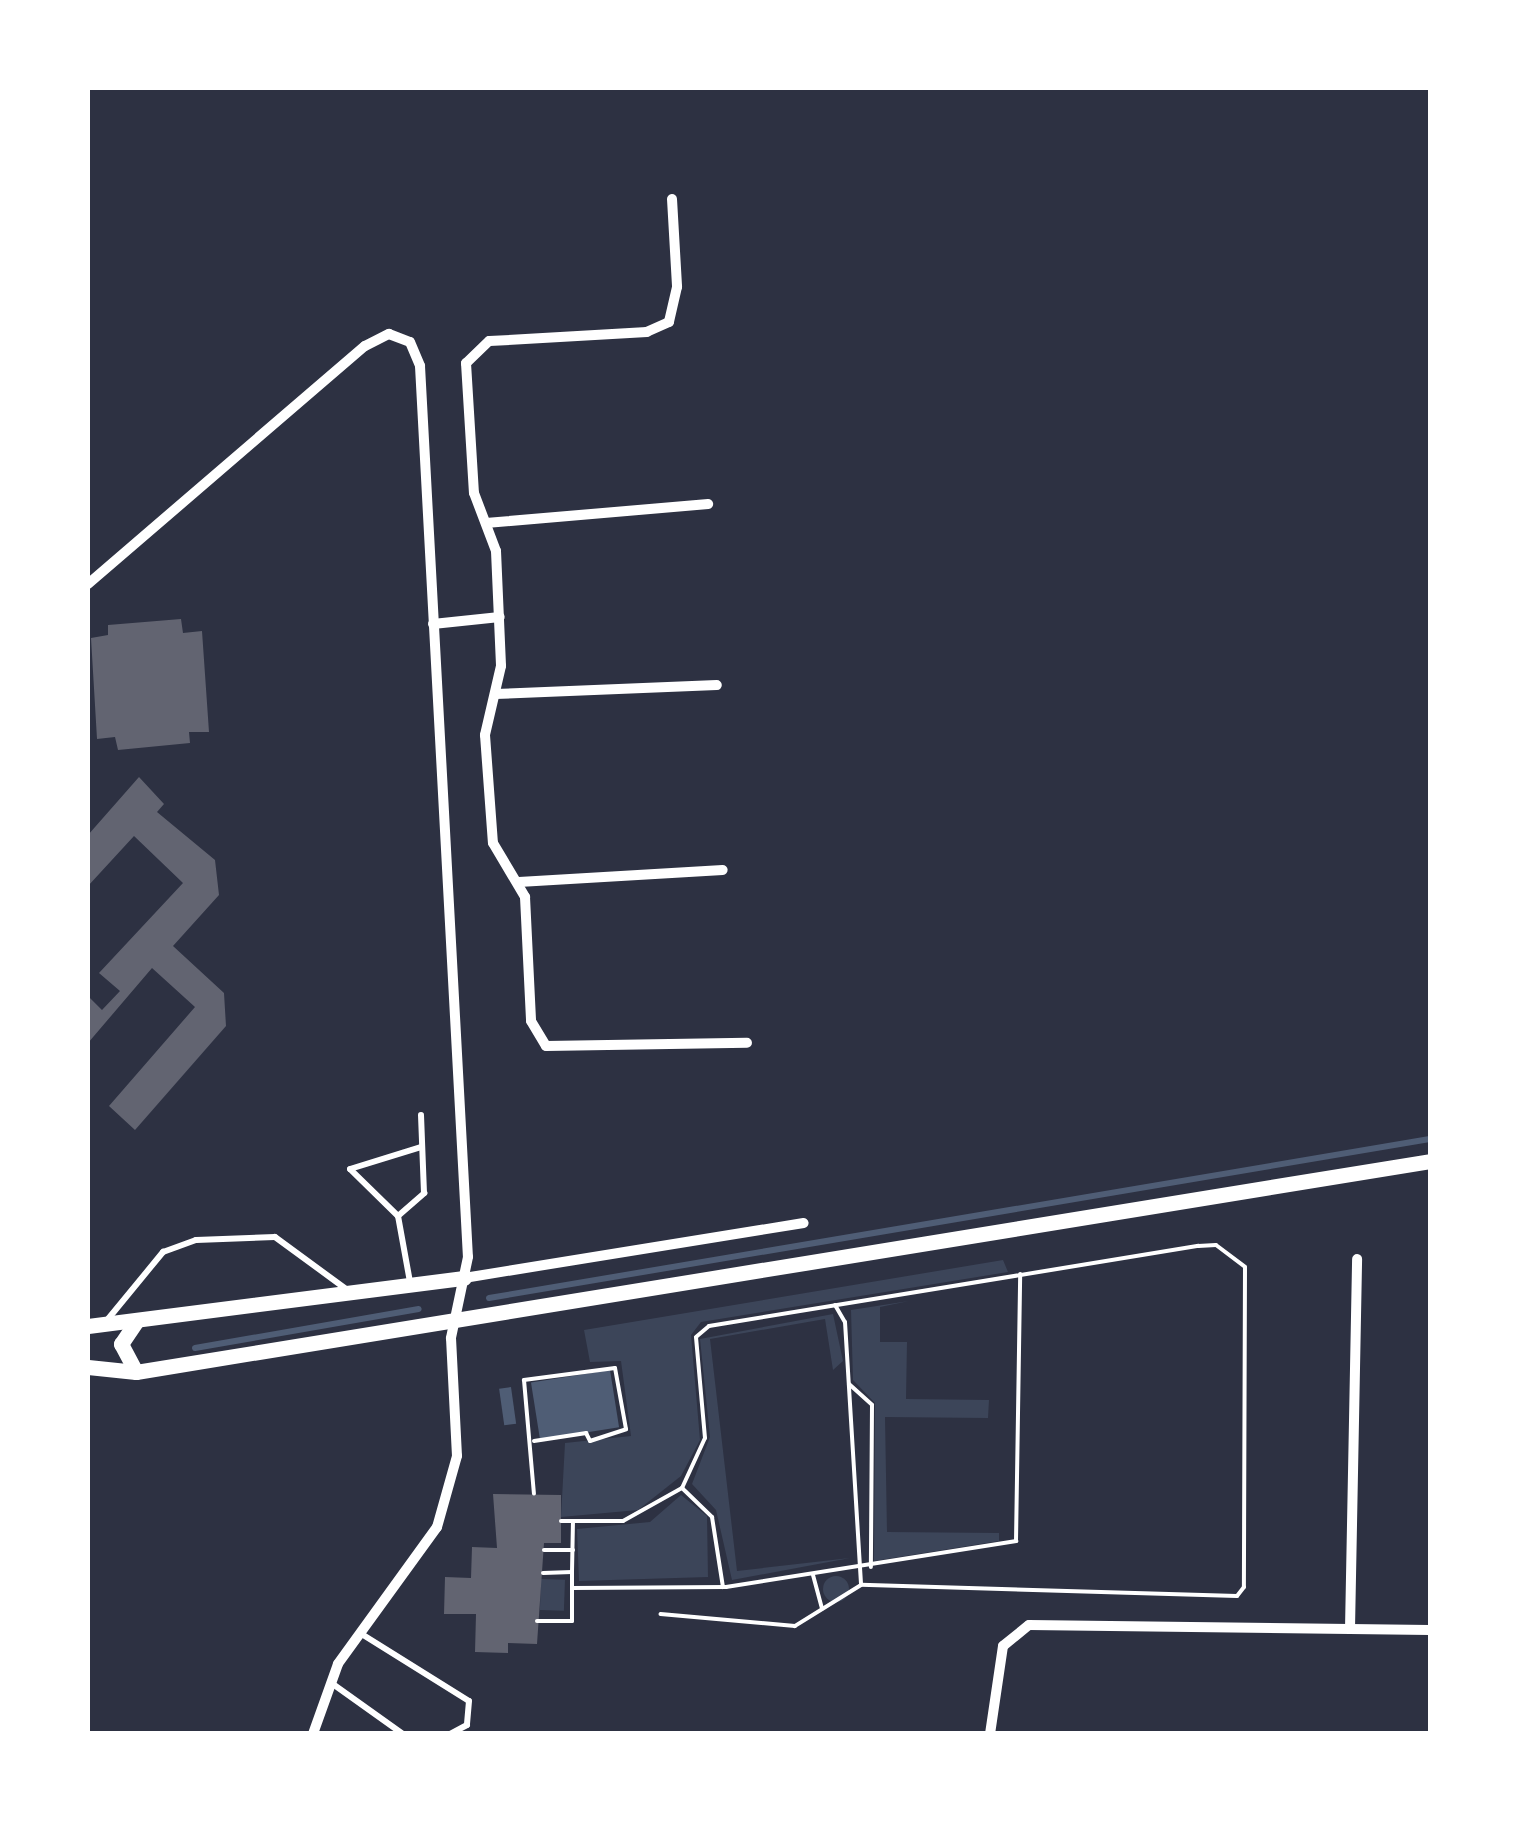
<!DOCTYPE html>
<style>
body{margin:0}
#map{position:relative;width:1518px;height:1821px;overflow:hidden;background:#2d3142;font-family:"Public Sans",sans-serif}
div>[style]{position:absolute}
.green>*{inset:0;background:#3c4559;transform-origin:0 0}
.round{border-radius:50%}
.water>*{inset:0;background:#4f5d75;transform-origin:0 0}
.stream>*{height:6px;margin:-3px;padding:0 3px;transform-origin:3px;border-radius:3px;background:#4f5d75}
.building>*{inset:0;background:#626471}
.path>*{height:4px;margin:-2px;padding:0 2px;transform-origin:2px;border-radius:2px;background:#fff}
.service>*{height:6px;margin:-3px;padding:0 3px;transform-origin:3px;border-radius:3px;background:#fff}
.minor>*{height:10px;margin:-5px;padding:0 5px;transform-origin:5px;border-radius:5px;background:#fff}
.tertiary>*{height:15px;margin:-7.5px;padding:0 7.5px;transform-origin:7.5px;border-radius:7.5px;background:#fff}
span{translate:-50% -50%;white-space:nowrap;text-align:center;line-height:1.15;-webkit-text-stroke:8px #fff;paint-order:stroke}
.frame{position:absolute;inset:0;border:90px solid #fff;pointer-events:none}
</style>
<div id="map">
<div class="green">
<div style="clip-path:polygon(1003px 1260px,1008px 1272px,701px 1322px,691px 1335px,700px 1440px,681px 1476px,638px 1510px,561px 1517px,565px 1443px,631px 1436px,621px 1361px,590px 1362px,584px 1330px)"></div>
<div style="clip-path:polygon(909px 1301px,880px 1307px,880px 1342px,907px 1342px,906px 1399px,989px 1400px,988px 1418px,885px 1417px,887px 1532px,999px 1533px,999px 1541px,874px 1561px,875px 1403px,853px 1380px,851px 1310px)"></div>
<div style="clip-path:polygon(833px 1314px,843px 1361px,833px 1370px,825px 1319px,710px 1339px,737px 1571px,850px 1558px,732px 1580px,716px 1510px,692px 1484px,710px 1437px,700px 1339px)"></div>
<div style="clip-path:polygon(681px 1495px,707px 1516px,708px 1577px,579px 1581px,577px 1529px,650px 1522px)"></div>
<div class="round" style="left:823px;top:1576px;width:26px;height:26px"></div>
<div style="left:541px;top:1579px;width:24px;height:31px;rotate:2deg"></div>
</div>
<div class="water">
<div style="left:610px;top:1370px;width:58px;height:80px;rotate:81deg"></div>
<div style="left:511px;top:1387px;width:37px;height:12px;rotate:82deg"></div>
</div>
<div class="stream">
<div style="left:489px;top:1298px;width:954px;rotate:-9.59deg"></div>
<div style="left:195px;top:1348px;width:227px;rotate:-9.9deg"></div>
</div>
<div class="building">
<div style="clip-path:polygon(181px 619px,183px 633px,202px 631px,209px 732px,189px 732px,190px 743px,118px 750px,115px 737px,97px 739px,91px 638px,108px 635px,108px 625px)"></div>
<div style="clip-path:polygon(139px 777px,164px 804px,157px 812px,215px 860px,219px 895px,173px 946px,224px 993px,226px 1026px,135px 1130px,109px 1106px,195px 1007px,152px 968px,88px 1043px,88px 996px,102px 1010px,120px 991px,99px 973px,183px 883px,134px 836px,88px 886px,88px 835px)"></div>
<div style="clip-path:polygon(493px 1494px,561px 1495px,561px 1543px,544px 1543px,537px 1644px,508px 1643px,508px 1653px,475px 1652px,476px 1614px,444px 1614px,445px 1577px,471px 1578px,472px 1547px,497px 1548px)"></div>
</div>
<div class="path">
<div style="left:835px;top:1305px;width:20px;rotate:60deg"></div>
<div style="left:845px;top:1322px;width:263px;rotate:86.5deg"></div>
<div style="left:849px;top:1384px;width:31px;rotate:42deg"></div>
<div style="left:872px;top:1405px;width:162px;rotate:90.4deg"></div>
<div style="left:534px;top:1441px;width:53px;rotate:-8.7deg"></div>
<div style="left:586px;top:1433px;width:9px;rotate:63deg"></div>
<div style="left:590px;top:1441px;width:38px;rotate:-18deg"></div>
<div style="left:626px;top:1429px;width:62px;rotate:-100.2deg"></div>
<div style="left:615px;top:1368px;width:92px;rotate:172.5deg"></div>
<div style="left:524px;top:1380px;width:114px;rotate:85deg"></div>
<div style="left:682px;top:1488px;width:42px;rotate:44deg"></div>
<div style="left:712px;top:1517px;width:71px;rotate:81.1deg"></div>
<div style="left:561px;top:1521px;width:62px"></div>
<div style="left:623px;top:1521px;width:68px;rotate:-29.2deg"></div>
<div style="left:682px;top:1488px;width:55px;rotate:-65.3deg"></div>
<div style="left:705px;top:1438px;width:101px;rotate:-95.1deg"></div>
<div style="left:696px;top:1337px;width:17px;rotate:-40deg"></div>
<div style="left:709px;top:1326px;width:496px;rotate:-9.3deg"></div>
<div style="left:1198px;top:1246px;width:18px;rotate:-3deg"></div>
<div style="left:1216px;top:1245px;width:36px;rotate:37deg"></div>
<div style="left:1245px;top:1267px;width:320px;rotate:90.2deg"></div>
<div style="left:1244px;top:1587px;width:11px;rotate:128deg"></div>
<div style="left:1237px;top:1596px;width:376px;rotate:-178.3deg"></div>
<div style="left:861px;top:1585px;width:78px;rotate:148.2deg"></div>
<div style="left:795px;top:1626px;width:135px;rotate:-174.9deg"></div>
<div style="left:544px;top:1550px;width:29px"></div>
<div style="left:572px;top:1572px;width:50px;rotate:-88.9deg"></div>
<div style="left:813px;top:1575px;width:35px;rotate:75deg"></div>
<div style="left:572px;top:1588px;width:154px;rotate:-0.4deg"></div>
<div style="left:726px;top:1587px;width:294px;rotate:-9deg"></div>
<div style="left:1016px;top:1541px;width:267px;rotate:-89.1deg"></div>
<div style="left:537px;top:1621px;width:35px"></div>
<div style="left:572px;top:1621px;width:49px;rotate:-90deg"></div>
<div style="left:572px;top:1572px;width:29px;rotate:178deg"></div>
</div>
<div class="service">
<div style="left:398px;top:1216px;width:67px;rotate:-135.6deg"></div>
<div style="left:350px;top:1169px;width:74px;rotate:-17.2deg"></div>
<div style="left:410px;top:1282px;width:67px;rotate:-100.3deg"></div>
<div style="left:398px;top:1216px;width:35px;rotate:-41deg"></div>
<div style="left:424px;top:1193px;width:78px;rotate:-92.2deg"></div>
<div style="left:108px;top:1319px;width:87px;rotate:-50.6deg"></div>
<div style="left:163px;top:1252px;width:35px;rotate:-20deg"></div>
<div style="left:196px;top:1240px;width:79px;rotate:-2.2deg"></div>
<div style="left:275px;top:1237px;width:88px;rotate:36.2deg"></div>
<div style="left:360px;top:1633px;width:128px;rotate:32deg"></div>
<div style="left:469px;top:1701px;width:24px;rotate:95deg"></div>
<div style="left:467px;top:1725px;width:19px;rotate:152deg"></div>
<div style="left:330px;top:1682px;width:90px;rotate:35.5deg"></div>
</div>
<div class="minor">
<div style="left:672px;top:199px;width:88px;rotate:86.7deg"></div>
<div style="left:677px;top:287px;width:36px;rotate:103deg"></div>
<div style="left:669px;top:322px;width:24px;rotate:156deg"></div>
<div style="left:647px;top:332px;width:158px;rotate:176.7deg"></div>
<div style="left:489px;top:341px;width:32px;rotate:136deg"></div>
<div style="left:466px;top:363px;width:130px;rotate:86.5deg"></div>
<div style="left:474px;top:493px;width:62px;rotate:69.2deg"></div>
<div style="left:496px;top:551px;width:115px;rotate:87.5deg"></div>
<div style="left:501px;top:666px;width:71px;rotate:103.1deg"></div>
<div style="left:485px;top:735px;width:108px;rotate:85.8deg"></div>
<div style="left:493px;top:843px;width:63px;rotate:59.3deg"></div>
<div style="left:525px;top:897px;width:124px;rotate:87.2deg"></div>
<div style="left:531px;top:1021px;width:29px;rotate:59deg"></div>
<div style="left:546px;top:1046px;width:201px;rotate:-0.9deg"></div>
<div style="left:486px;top:523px;width:223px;rotate:-4.9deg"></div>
<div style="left:88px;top:584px;width:365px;rotate:-40.7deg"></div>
<div style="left:365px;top:346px;width:27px;rotate:-27deg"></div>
<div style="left:389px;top:334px;width:22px;rotate:21deg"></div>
<div style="left:410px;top:342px;width:26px;rotate:67deg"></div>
<div style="left:420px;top:366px;width:892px;rotate:86.92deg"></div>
<div style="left:468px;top:1257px;width:83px;rotate:101.9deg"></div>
<div style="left:451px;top:1338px;width:118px;rotate:87.1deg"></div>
<div style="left:457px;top:1456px;width:74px;rotate:105.7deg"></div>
<div style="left:437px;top:1527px;width:169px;rotate:125.9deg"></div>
<div style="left:338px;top:1664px;width:74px;rotate:109.7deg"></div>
<div style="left:433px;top:624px;width:67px;rotate:-6deg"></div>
<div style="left:495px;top:694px;width:222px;rotate:-2.3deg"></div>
<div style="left:519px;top:882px;width:204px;rotate:-3.4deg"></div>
<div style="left:464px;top:1278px;width:344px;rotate:-9.2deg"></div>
<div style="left:1350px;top:1629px;width:370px;rotate:-88.9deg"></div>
<div style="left:990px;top:1734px;width:89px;rotate:-81.6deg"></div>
<div style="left:1003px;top:1646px;width:33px;rotate:-39deg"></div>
<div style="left:1029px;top:1625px;width:401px;rotate:0.7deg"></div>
</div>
<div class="tertiary">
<div style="left:88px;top:1326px;width:379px;rotate:-7.3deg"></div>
<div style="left:88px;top:1367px;width:48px;rotate:5.9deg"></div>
<div style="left:136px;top:1372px;width:1311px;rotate:-9.26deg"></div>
<div style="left:136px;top:1372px;width:32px;rotate:-118deg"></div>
<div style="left:121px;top:1344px;width:29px;rotate:-56deg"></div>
</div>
<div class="frame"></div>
</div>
